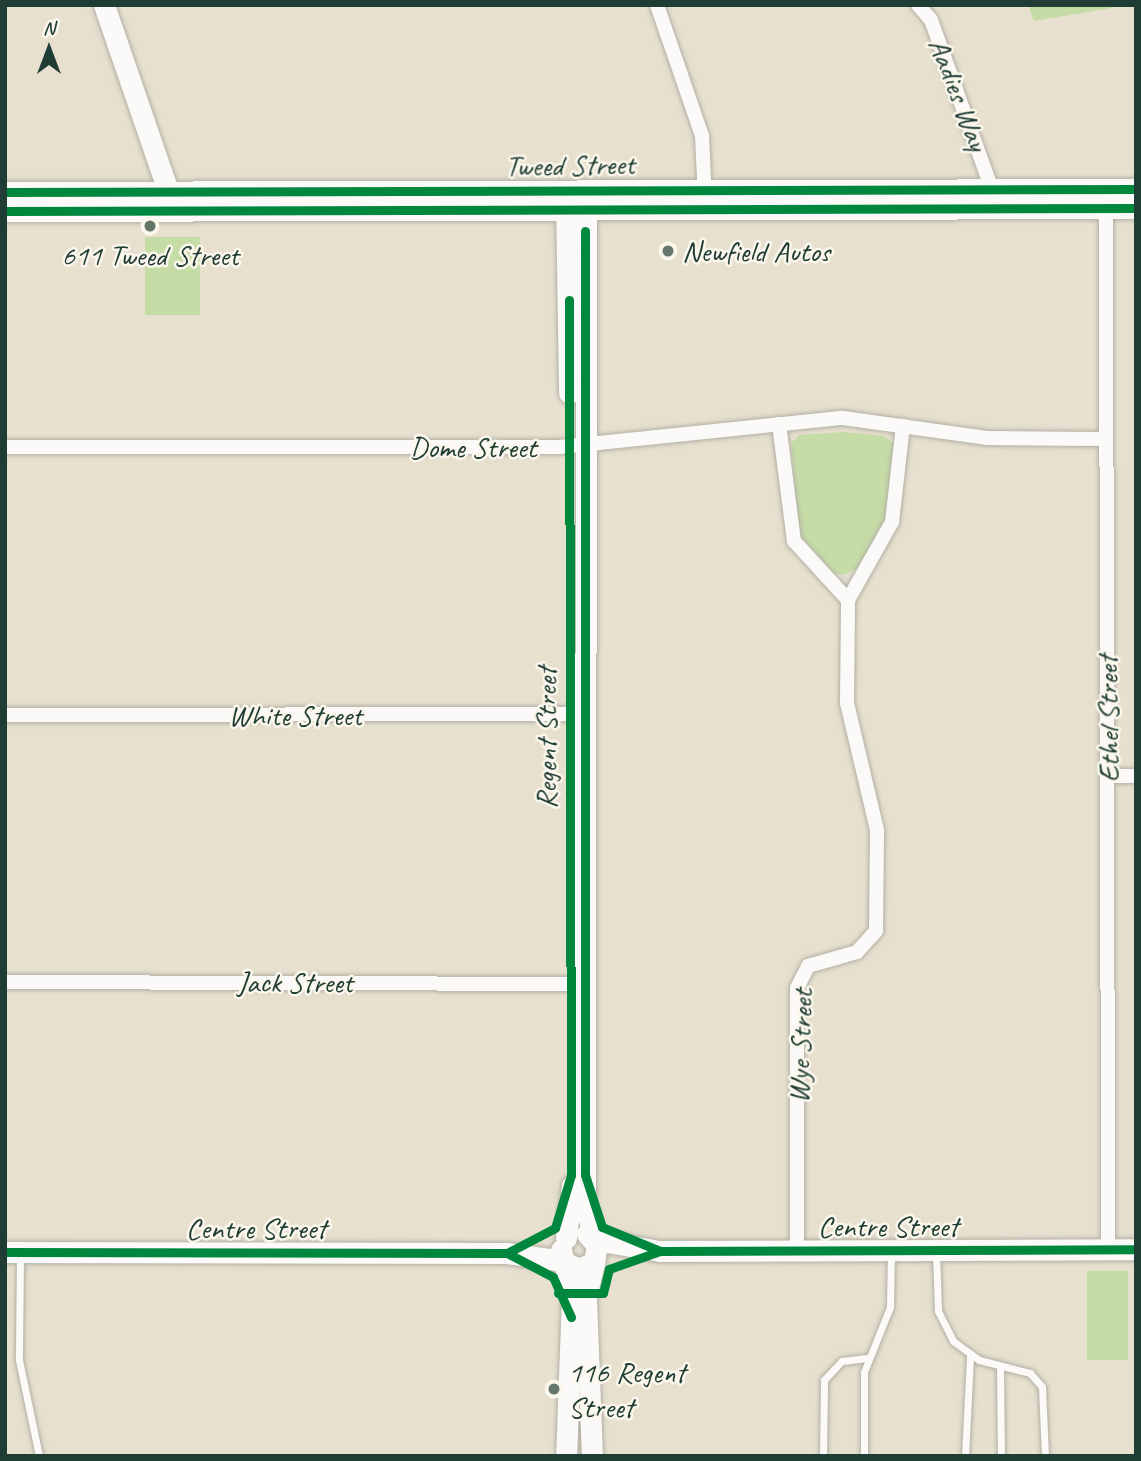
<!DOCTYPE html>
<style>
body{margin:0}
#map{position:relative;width:1141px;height:1461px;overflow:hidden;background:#e7e0cf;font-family:Caveat,sans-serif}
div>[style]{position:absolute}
.green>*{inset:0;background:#c6dca7;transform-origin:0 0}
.roads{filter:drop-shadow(0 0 2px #b2b1a5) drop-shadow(0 0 2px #b2b1a5)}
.lane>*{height:7px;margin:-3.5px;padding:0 3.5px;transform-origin:3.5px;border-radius:3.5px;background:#fbfaf8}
.street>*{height:14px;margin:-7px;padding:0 7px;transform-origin:7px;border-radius:7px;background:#fbfaf8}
.secondary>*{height:21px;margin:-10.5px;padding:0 10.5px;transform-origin:10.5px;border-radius:10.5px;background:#fbfaf8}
.cycleway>*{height:9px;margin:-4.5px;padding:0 4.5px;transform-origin:4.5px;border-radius:4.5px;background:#00873e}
.dots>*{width:19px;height:19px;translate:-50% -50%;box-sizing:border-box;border:4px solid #fbf7ec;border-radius:50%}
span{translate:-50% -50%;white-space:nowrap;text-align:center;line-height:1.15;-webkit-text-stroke:5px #fbf7ec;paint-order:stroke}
.street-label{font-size:30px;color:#1f3d34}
.poi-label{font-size:30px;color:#1f3d34}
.left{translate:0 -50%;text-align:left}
.frame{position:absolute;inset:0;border:7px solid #1f3d34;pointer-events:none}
.north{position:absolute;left:14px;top:14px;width:70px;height:70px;-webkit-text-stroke:5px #fbf7ec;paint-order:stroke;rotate:0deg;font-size:19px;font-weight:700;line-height:28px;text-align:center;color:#1f3d34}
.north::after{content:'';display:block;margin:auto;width:24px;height:32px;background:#1f3d34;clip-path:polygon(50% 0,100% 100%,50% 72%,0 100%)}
</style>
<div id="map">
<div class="green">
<div style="clip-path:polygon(1028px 5px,1111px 5px,1112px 8px,1034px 21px)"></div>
<div style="left:145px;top:237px;width:55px;height:78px"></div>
<div style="clip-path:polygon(844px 432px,884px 436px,895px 445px,887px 518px,860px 568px,842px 575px,832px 573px,799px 534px,791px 443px,799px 435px)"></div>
<div style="left:1087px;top:1271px;width:41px;height:89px"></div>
</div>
<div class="roads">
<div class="lane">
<div style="left:936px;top:1251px;width:60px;rotate:88.1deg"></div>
<div style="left:938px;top:1311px;width:34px;rotate:63deg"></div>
<div style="left:953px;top:1341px;width:32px;rotate:36deg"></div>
<div style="left:979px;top:1360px;width:53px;rotate:14.3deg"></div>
<div style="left:1030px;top:1373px;width:18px;rotate:49deg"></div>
<div style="left:1042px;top:1387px;width:69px;rotate:87.5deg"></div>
<div style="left:20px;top:1256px;width:104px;rotate:90.6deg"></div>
<div style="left:19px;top:1360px;width:98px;rotate:78.2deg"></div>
<div style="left:1000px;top:1366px;width:90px;rotate:89.4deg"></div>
<div style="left:823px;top:1456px;width:76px;rotate:-89.2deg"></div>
<div style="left:824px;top:1380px;width:26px;rotate:-47deg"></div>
<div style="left:842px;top:1361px;width:25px;rotate:-7deg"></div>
<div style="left:864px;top:1456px;width:84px;rotate:-90deg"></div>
<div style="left:864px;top:1372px;width:70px;rotate:-68.2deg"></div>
<div style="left:890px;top:1307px;width:55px;rotate:-89deg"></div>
<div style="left:965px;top:1456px;width:100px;rotate:-87.1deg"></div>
</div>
<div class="street">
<div style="left:657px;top:5px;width:139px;rotate:71deg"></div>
<div style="left:702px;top:136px;width:63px;rotate:87.3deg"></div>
<div style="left:918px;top:5px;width:20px;rotate:49deg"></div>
<div style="left:931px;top:20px;width:180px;rotate:70.2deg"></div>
<div style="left:1106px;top:201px;width:1049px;rotate:89.89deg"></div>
<div style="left:779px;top:424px;width:118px;rotate:82.7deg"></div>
<div style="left:794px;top:541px;width:80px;rotate:47.5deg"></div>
<div style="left:5px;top:447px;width:555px"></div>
<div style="left:560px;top:447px;width:284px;rotate:-5.9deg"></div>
<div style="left:843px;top:418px;width:145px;rotate:7.9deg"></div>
<div style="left:987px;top:438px;width:118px;rotate:0.5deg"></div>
<div style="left:5px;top:715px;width:579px;rotate:-0.1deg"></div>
<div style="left:1109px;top:776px;width:27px"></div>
<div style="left:5px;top:982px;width:580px;rotate:0.2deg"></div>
<div style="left:797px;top:1250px;width:262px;rotate:-90deg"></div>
<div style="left:797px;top:988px;width:25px;rotate:-63deg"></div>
<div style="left:808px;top:966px;width:51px;rotate:-15.9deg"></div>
<div style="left:857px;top:952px;width:28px;rotate:-48deg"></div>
<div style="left:876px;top:931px;width:101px;rotate:-89.4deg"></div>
<div style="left:877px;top:830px;width:130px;rotate:-103.3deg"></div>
<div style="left:847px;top:703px;width:103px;rotate:-89.4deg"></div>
<div style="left:848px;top:600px;width:90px;rotate:-60.6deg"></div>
<div style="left:892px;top:522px;width:97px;rotate:-83.5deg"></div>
</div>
<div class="secondary">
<div style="left:104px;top:5px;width:212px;rotate:71deg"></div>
<div style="left:5px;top:192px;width:1131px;rotate:-0.15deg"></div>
<div style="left:586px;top:196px;width:1009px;rotate:90.06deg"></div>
<div style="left:585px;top:1205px;width:35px;rotate:75deg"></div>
<div style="left:566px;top:198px;width:195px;rotate:89.1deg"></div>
<div style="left:5px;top:211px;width:1131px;rotate:-0.15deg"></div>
<div style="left:566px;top:1238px;width:53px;rotate:-83.5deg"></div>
<div style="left:595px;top:1240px;width:66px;rotate:9.6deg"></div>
<div style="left:660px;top:1251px;width:476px;rotate:-0.2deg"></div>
<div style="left:561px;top:1250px;width:47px;rotate:76.6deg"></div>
<div style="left:572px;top:1296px;width:160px;rotate:92.1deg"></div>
<div style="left:5px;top:1252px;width:502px;rotate:0.11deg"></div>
<div style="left:507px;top:1253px;width:58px;rotate:8deg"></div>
<div style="left:564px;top:1262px;width:17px;rotate:25deg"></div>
<div style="left:579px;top:1269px;width:17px;rotate:-25deg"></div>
<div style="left:594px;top:1262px;width:17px;rotate:-80deg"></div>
<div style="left:597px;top:1245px;width:15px;rotate:-132deg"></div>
<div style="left:592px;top:1456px;width:159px;rotate:-92.2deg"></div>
<div style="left:586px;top:1297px;width:36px;rotate:-77deg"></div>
</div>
</div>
<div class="cycleway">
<div style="left:5px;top:192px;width:1131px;rotate:-0.15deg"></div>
<div style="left:5px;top:211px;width:1131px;rotate:-0.15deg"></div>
<div style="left:569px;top:300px;width:875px;rotate:89.87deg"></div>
<div style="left:571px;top:1175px;width:55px;rotate:106.8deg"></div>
<div style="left:555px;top:1228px;width:54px;rotate:152.5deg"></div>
<div style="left:507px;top:1253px;width:52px;rotate:27.6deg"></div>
<div style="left:553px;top:1277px;width:44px;rotate:65.8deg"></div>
<div style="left:660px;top:1251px;width:476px;rotate:-0.2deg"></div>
<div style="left:5px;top:1252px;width:502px;rotate:0.11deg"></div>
<div style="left:558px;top:1293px;width:45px"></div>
<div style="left:603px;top:1293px;width:25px;rotate:-76deg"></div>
<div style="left:609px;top:1269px;width:54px;rotate:-19.4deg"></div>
<div style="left:660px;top:1251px;width:63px;rotate:-157.5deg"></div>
<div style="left:602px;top:1227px;width:55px;rotate:-108.1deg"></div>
<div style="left:585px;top:1175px;width:944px;rotate:-90deg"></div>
</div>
<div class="dots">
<div style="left:150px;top:226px;background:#65766a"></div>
<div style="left:668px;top:251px;background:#65766a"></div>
<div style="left:554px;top:1389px;background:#65766a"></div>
</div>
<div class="street-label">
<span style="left:959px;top:94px;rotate:69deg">Aadies Way</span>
<span style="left:570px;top:165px;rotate:-1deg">Tweed Street</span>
<span style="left:473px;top:447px">Dome Street</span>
<span style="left:295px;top:715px">White Street</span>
<span style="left:1108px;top:719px;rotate:-91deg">Ethel Street</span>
<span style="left:546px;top:738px;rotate:-90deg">Regent Street</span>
<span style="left:295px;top:982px">Jack Street</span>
<span style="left:800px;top:1046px;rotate:-88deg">Wye Street</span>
<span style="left:888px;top:1226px">Centre Street</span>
<span style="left:256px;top:1228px">Centre Street</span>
</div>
<div class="poi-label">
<span class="left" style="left:682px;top:251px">Newfield Autos</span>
<span style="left:150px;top:255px">611 Tweed Street</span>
<span class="left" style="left:568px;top:1389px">116 Regent<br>Street</span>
</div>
<div class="frame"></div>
<div class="north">N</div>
</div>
